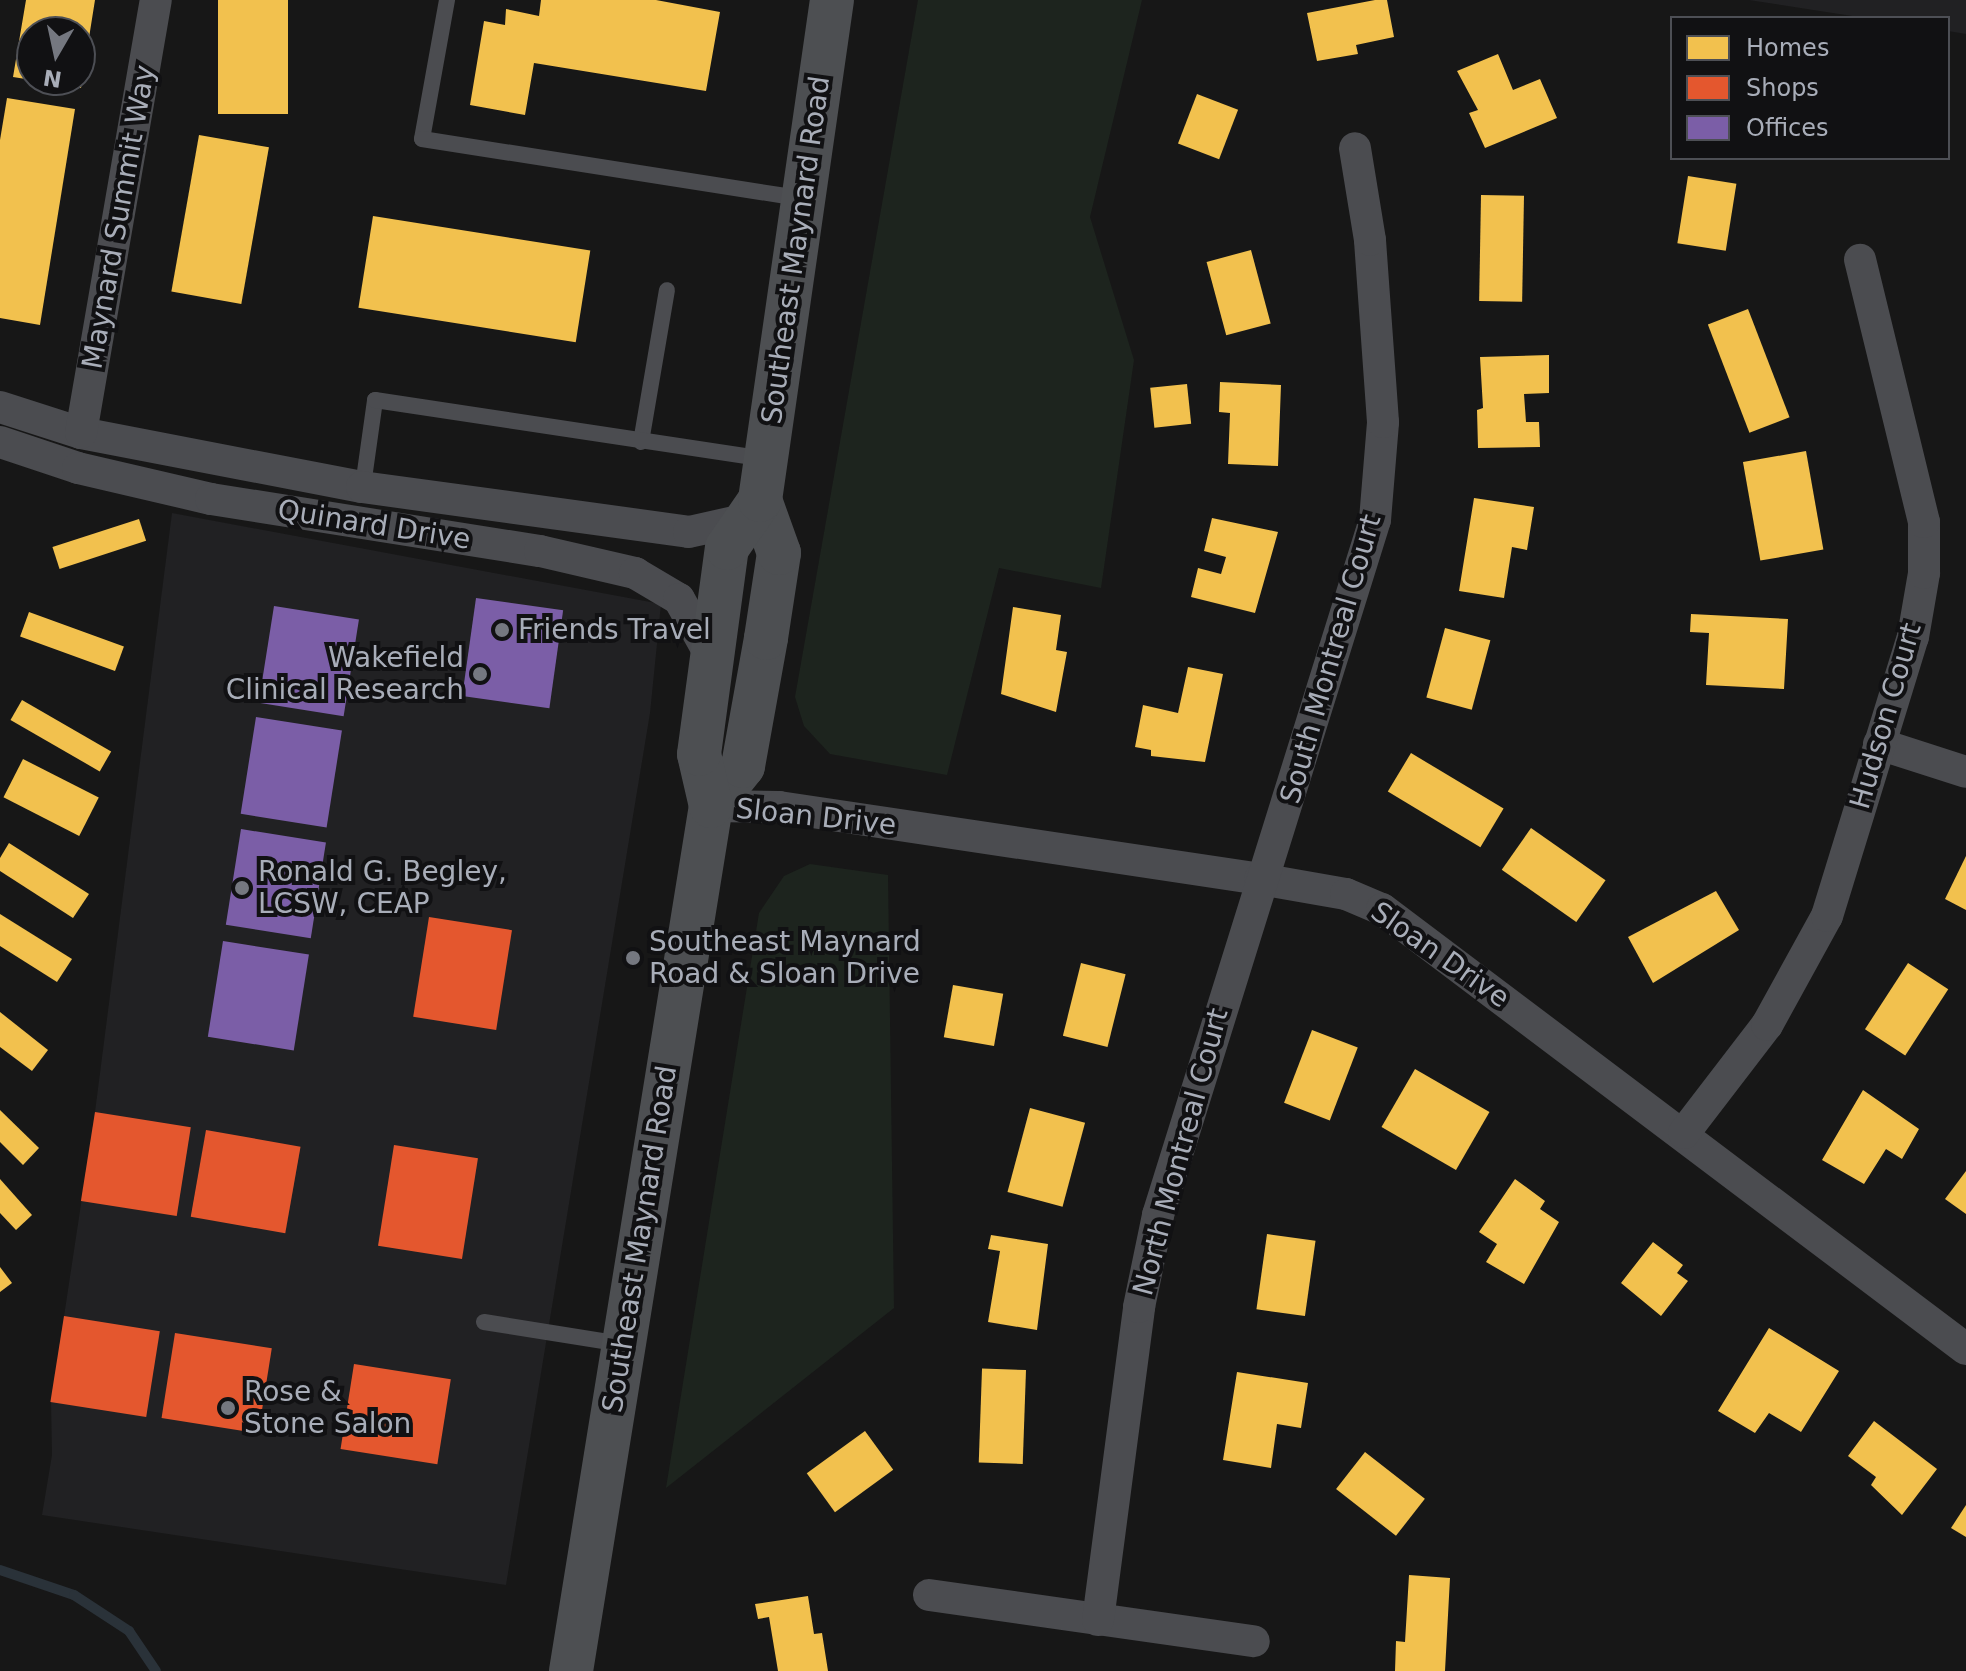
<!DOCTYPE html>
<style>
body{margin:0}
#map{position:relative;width:1966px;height:1671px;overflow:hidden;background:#171717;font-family:"DejaVu Sans",sans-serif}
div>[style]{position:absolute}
.built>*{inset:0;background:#212123}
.green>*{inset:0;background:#1d241e}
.homes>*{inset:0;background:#f2c14e;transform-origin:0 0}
.shops>*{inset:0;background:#e4572e;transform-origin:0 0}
.offices>*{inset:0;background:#7b5ea7;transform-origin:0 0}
.stream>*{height:10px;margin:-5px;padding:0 5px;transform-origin:5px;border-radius:5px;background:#2a3239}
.lane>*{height:16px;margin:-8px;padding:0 8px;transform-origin:8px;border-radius:8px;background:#4b4c50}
.street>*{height:32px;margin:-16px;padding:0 16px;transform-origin:16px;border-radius:16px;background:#4b4c50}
.primary>*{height:44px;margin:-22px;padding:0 22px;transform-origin:22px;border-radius:22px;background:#4d4f52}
.dots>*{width:22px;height:22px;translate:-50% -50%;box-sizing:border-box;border:4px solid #111113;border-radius:50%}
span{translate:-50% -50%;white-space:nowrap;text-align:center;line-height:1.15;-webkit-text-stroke:8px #111113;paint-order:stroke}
.street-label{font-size:28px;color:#a8adb8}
.poi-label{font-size:28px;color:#a8adb8}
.left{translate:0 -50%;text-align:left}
.right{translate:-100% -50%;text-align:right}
.legend{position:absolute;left:1670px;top:16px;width:280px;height:144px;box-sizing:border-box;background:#111113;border:2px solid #4d4f55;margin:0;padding:10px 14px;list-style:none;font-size:24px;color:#a8adb8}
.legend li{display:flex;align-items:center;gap:16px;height:40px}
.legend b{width:40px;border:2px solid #4d4f55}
.north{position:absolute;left:16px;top:16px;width:80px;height:80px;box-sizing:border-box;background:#111113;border:2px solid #4d4f55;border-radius:50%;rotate:189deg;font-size:22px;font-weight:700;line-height:32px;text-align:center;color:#a8adb8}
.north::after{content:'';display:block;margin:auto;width:28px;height:36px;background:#757880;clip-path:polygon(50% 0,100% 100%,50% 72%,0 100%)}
</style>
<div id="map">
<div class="built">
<div style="clip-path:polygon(1749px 0,1966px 0,1966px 34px,1948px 31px,1948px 18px,1865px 18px)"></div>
<div style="clip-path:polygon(172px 513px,661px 604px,650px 713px,506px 1585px,42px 1515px,52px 1455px,51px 1402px,95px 1112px)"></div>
</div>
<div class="green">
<div style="clip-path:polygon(918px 0,1142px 0,1090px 217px,1134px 360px,1101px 588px,999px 568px,947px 775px,830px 754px,804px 726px,795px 697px)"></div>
<div style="clip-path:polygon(810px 864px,888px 875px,894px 1308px,666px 1488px,759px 913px,784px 876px)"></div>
</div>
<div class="homes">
<div style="clip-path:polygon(26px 0,95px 0,81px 88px,41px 82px,80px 80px,80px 32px,32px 32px,32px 80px,13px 77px)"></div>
<div style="left:218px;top:0;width:70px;height:114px"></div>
<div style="clip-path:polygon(541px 0,656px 0,720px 12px,706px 91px,534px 63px,525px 115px,470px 105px,484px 21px,505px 25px,506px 9px,539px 16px)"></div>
<div style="clip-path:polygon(1375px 0,1387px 0,1394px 37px,1356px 45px,1358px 54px,1317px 61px,1307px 13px)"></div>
<div style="clip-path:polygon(1498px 54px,1513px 90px,1540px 79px,1557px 118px,1485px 148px,1469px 113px,1478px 110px,1457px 71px)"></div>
<div style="left:1197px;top:94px;width:44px;height:53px;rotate:21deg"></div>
<div style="clip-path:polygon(7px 98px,75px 109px,40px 325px,0 318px,0 140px)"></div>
<div style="left:199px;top:135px;width:71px;height:159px;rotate:10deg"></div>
<div style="left:1688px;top:176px;width:49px;height:68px;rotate:9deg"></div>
<div style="left:1481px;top:195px;width:43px;height:106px;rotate:1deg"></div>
<div style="left:373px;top:216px;width:220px;height:93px;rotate:9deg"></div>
<div style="left:1251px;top:250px;width:76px;height:46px;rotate:75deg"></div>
<div style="left:1748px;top:309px;width:116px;height:43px;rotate:69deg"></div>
<div style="clip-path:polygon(1549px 355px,1549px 393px,1524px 394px,1526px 422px,1539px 422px,1540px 447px,1478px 448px,1477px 410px,1483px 408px,1480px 357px)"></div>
<div style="clip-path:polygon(1220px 382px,1281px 385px,1278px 466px,1228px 464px,1230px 413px,1219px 412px)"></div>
<div style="left:1187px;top:384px;width:40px;height:37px;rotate:84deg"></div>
<div style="left:1806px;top:451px;width:100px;height:64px;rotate:80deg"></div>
<div style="clip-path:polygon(1474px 498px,1534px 507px,1527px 550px,1512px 547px,1504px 598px,1459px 591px)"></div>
<div style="clip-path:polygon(1212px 518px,1278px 532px,1255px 613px,1191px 597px,1198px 568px,1221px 574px,1226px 557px,1204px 551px)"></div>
<div style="left:139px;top:519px;width:23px;height:91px;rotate:72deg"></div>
<div style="clip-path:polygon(1013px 607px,1061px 615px,1056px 650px,1067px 652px,1056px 712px,1001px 694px)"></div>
<div style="left:29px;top:612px;width:101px;height:26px;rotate:20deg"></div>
<div style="clip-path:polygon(1691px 614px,1788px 619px,1784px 689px,1706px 685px,1709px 633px,1690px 632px)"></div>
<div style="left:1445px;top:628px;width:47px;height:72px;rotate:15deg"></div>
<div style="clip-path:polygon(1188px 667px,1223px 674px,1205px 762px,1151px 756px,1151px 750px,1135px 747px,1143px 705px,1178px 713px)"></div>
<div style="left:22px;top:700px;width:103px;height:23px;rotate:30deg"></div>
<div style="left:1411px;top:753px;width:108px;height:45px;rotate:31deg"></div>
<div style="left:23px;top:759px;width:85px;height:43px;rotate:27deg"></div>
<div style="left:1531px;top:828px;width:91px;height:51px;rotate:35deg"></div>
<div style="clip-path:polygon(9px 843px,89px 894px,73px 918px,0 871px,0 858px)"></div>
<div style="clip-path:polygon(1966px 856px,1966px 910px,1945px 899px)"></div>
<div style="clip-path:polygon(1716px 891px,1739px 930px,1653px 983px,1628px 937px)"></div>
<div style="clip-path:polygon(0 914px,72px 959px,57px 982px,0 946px)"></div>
<div style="left:1081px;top:963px;width:46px;height:75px;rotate:14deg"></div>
<div style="left:1908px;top:963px;width:48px;height:79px;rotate:33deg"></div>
<div style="left:953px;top:985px;width:51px;height:53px;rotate:10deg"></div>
<div style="clip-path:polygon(0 1012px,48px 1050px,32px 1071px,0 1047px)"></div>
<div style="left:1312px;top:1030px;width:49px;height:78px;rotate:21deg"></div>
<div style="left:1415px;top:1069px;width:86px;height:67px;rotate:30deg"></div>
<div style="clip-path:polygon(1863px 1090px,1919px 1129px,1902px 1159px,1886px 1149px,1864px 1184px,1822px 1160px)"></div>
<div style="left:1030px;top:1108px;width:57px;height:87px;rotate:15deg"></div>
<div style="clip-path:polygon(0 1110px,39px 1148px,23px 1165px,0 1142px)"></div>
<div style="clip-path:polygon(1966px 1171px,1966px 1214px,1945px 1199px)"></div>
<div style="clip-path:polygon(0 1179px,32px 1215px,16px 1230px,0 1213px)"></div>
<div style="clip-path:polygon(1515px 1179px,1545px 1201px,1540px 1209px,1559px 1222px,1524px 1284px,1486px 1262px,1497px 1244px,1479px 1232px)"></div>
<div style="left:1267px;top:1234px;width:49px;height:76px;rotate:8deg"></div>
<div style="clip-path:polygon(991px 1235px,1048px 1244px,1037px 1330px,988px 1322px,1000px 1251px,988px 1249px)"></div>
<div style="clip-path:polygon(1653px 1242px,1683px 1265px,1677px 1273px,1688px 1281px,1661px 1316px,1621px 1283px)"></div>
<div style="clip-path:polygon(0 1267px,12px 1283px,0 1292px)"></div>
<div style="clip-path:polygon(1769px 1328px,1839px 1371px,1801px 1432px,1769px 1413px,1755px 1433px,1718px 1411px)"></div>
<div style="left:1026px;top:1370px;width:94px;height:44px;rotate:92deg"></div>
<div style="clip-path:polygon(1237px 1372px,1308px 1383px,1301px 1428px,1277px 1424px,1271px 1468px,1223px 1460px)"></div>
<div style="clip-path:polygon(1874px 1421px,1937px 1469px,1902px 1515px,1871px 1485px,1876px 1477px,1848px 1456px)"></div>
<div style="left:865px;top:1431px;width:48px;height:72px;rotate:54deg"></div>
<div style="left:1365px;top:1452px;width:76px;height:47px;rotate:38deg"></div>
<div style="clip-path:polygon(1966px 1505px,1966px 1537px,1951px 1528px)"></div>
<div style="clip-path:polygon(1409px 1575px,1450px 1578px,1445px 1671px,1395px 1671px,1396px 1641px,1405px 1642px)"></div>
<div style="clip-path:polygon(808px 1596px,814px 1634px,822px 1633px,828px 1671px,778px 1671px,769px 1617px,758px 1619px,755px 1604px)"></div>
</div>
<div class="shops">
<div style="left:429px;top:917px;width:84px;height:101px;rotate:9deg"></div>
<div style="left:95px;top:1112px;width:97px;height:90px;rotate:9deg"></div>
<div style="left:206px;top:1130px;width:96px;height:88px;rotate:10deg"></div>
<div style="left:394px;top:1145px;width:85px;height:102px;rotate:9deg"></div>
<div style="left:64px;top:1316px;width:97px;height:87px;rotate:9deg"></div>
<div style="left:175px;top:1333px;width:98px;height:86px;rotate:9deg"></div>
<div style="left:354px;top:1364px;width:98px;height:86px;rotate:9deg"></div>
</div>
<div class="offices">
<div style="left:476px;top:598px;width:88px;height:99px;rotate:8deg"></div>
<div style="left:274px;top:606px;width:86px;height:98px;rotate:9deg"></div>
<div style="left:256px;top:717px;width:87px;height:98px;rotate:9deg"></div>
<div style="left:241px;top:829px;width:86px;height:97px;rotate:9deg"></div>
<div style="left:223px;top:941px;width:87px;height:97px;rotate:9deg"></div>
</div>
<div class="stream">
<div style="left:0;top:1570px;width:78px;rotate:18.7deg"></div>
<div style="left:74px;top:1595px;width:66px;rotate:33.2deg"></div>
<div style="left:129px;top:1631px;width:48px;rotate:56deg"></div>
</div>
<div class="lane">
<div style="left:447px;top:0;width:141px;rotate:100.2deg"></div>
<div style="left:422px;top:139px;width:383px;rotate:8.9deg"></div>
<div style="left:641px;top:442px;width:154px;rotate:-80.3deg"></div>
<div style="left:362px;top:493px;width:94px;rotate:-82deg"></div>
<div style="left:375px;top:400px;width:394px;rotate:8.6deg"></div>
<div style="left:484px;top:1322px;width:140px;rotate:9.1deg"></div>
</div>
<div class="street">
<div style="left:0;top:407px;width:85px;rotate:17.8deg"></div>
<div style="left:81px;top:433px;width:286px;rotate:10.9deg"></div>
<div style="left:362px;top:487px;width:330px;rotate:7.8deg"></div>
<div style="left:689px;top:532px;width:55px;rotate:-12.5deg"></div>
<div style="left:81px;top:433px;width:439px;rotate:-80.2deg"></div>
<div style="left:0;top:442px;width:82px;rotate:18.4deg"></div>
<div style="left:78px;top:468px;width:137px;rotate:13.1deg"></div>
<div style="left:211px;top:499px;width:333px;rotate:9deg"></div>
<div style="left:540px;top:551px;width:98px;rotate:13deg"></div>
<div style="left:635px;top:573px;width:51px;rotate:30.6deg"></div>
<div style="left:679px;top:599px;width:68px;rotate:60.8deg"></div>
<div style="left:1879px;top:744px;width:91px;rotate:17.8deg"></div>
<div style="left:711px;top:806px;width:68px;rotate:0.8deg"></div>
<div style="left:779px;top:807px;width:486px;rotate:8.5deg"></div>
<div style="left:1260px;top:879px;width:87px;rotate:9.9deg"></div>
<div style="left:1346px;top:894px;width:39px;rotate:23deg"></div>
<div style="left:1382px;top:909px;width:731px;rotate:37deg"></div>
<div style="left:1684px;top:1133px;width:136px;rotate:-52.5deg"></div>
<div style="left:1767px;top:1025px;width:124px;rotate:-61.2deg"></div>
<div style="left:1827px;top:916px;width:292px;rotate:-72.9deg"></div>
<div style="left:1913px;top:637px;width:65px;rotate:-80.2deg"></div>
<div style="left:1924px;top:573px;width:51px;rotate:-90deg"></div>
<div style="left:1924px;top:522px;width:270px;rotate:-103.7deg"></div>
<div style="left:929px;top:1595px;width:328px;rotate:8.1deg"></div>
<div style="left:1098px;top:1620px;width:316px;rotate:-82.5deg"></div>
<div style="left:1139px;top:1307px;width:94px;rotate:-78.3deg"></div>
<div style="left:1158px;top:1215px;width:728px;rotate:-72.66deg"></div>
<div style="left:1375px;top:520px;width:98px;rotate:-85.3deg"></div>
<div style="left:1383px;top:422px;width:182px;rotate:-94.1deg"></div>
<div style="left:1370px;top:240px;width:93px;rotate:-99.3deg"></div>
</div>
<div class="primary">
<div style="left:711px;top:806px;width:51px;rotate:-51.3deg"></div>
<div style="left:743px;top:766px;width:130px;rotate:-79.8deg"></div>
<div style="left:766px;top:638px;width:86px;rotate:-81.3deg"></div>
<div style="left:779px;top:553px;width:56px;rotate:-109.7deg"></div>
<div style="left:571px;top:1671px;width:876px;rotate:-80.81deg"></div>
<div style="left:711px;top:806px;width:53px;rotate:-103deg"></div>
<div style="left:699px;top:754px;width:208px;rotate:-82.3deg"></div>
<div style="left:727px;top:548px;width:58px;rotate:-55.5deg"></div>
<div style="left:760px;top:500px;width:505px;rotate:-81.81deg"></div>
</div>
<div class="dots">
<div style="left:502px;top:630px;background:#757880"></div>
<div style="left:480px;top:674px;background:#757880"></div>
<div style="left:242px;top:888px;background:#757880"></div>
<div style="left:633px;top:958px;background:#757880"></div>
<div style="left:228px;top:1408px;background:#757880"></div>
</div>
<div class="street-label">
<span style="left:119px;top:217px;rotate:-80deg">Maynard Summit Way</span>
<span style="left:796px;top:250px;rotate:-82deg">Southeast Maynard Road</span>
<span style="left:374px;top:525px;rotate:9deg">Quinard Drive</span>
<span style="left:1331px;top:659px;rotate:-74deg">South Montreal Court</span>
<span style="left:1886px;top:716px;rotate:-74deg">Hudson Court</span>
<span style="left:816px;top:817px;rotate:6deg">Sloan Drive</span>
<span style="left:1440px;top:955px;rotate:35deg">Sloan Drive</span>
<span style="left:1181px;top:1152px;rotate:-75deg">North Montreal Court</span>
<span style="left:640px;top:1239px;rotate:-81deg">Southeast Maynard Road</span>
</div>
<div class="poi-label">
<span class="left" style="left:518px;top:630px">Friends Travel</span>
<span class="right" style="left:464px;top:674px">Wakefield<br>Clinical Research</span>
<span class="left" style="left:258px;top:888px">Ronald G. Begley,<br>LCSW, CEAP</span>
<span class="left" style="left:649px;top:958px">Southeast Maynard<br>Road &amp; Sloan Drive</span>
<span class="left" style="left:244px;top:1408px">Rose &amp;<br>Stone Salon</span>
</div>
<ul class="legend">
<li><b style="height:22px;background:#f2c14e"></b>Homes</li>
<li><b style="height:22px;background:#e4572e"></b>Shops</li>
<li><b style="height:22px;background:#7b5ea7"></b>Offices</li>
</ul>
<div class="north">N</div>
</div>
